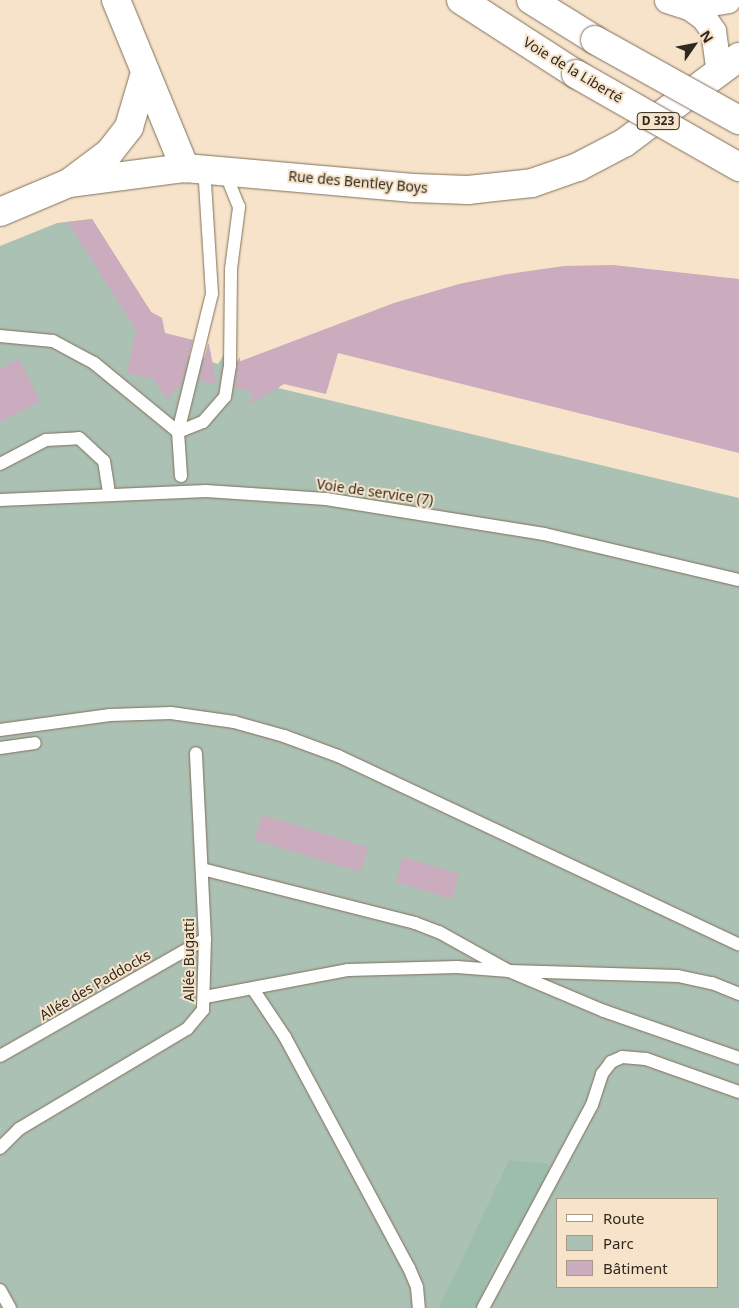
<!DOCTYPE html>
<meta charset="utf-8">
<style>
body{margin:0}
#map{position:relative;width:739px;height:1308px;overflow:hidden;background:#f6e3ca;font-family:"Noto Sans",sans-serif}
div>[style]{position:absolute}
.green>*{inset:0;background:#abc1b4}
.forest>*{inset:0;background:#9dbeac}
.building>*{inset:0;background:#cbabbe;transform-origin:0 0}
.roads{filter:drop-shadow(0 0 1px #81705a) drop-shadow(0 0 1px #81705a)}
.service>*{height:12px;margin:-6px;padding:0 6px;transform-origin:6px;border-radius:6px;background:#fff}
.minor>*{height:25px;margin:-12.5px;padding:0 12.5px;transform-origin:12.5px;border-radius:12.5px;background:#fff}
.tertiary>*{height:28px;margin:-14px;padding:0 14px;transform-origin:14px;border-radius:14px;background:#fff}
.trunk>*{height:28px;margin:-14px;padding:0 14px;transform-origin:14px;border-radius:14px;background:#fff}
.bridges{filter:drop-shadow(0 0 1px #81705a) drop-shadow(0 0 1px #81705a)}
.trunk-bridge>*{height:28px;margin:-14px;padding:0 14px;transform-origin:14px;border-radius:14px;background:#fff}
span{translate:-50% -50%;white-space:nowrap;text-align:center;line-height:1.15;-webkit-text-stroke:4px #f6e3ca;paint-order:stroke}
.shield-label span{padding:1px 4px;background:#f6e3ca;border:1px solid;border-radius:4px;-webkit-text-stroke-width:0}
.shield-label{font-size:12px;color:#30291f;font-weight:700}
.street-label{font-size:14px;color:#30291f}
.legend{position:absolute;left:556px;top:1198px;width:162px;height:90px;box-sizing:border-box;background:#f6e3ca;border:1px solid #a79986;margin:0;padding:6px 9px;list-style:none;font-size:15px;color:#30291f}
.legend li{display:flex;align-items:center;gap:10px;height:25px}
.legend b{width:25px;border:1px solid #a79986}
.north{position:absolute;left:669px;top:20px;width:50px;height:50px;-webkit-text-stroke:4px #f6e3ca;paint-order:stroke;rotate:57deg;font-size:14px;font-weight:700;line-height:20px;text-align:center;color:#30291f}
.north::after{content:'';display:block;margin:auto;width:18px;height:22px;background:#30291f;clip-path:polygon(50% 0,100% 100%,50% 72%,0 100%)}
</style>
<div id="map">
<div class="green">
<div style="clip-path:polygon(evenodd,92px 219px,151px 312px,162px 318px,155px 331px,193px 340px,189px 356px,202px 360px,210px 350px,212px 362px,218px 364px,225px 353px,233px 367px,240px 357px,240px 368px,288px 378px,278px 388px,739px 498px,739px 1308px,0 1308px,0 246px,57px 223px,92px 219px,558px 1199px,718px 1199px,718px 1287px,558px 1287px,558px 1199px)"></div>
</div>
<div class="forest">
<div style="clip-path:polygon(509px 1160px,548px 1164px,550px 1181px,495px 1263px,476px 1308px,439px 1308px)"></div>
</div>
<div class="building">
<div style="clip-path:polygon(92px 219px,151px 312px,162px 318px,165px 333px,192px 340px,182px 383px,167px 400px,154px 379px,127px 373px,136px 330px,68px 222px)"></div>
<div style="clip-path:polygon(613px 265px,739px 279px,739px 453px,338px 353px,326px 394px,284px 384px,249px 405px,253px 391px,235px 388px,238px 362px,394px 303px,459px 284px,508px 274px,564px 266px)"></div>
<div style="clip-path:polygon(208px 344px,209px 344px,216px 384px,199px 380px)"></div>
<div style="clip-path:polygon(19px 359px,40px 401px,0 422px,0 369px)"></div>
<div style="left:262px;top:815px;width:111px;height:26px;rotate:17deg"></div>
<div style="left:403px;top:857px;width:59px;height:26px;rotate:17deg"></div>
</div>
<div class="roads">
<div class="service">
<div style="left:0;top:336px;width:53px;rotate:5.4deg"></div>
<div style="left:53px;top:341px;width:47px;rotate:28.2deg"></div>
<div style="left:94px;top:363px;width:109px;rotate:39.4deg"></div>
<div style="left:178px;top:432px;width:142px;rotate:-76.2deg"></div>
<div style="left:212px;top:294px;width:126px;rotate:-93.6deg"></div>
<div style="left:0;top:464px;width:52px;rotate:-27.6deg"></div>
<div style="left:46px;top:440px;width:33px;rotate:-3deg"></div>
<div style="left:79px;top:438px;width:34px;rotate:43deg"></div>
<div style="left:104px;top:461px;width:32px;rotate:81deg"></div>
<div style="left:181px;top:476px;width:44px;rotate:-93.9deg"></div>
<div style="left:178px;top:432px;width:27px;rotate:-22deg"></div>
<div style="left:203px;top:422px;width:33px;rotate:-49deg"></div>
<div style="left:225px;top:397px;width:31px;rotate:-81deg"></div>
<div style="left:230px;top:366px;width:97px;rotate:-89.4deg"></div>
<div style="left:231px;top:269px;width:63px;rotate:-82.6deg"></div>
<div style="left:239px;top:207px;width:40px;rotate:-112deg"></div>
<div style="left:0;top:500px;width:206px;rotate:-2.5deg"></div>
<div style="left:206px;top:491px;width:120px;rotate:3.8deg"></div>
<div style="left:326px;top:499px;width:221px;rotate:9.1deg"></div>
<div style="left:544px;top:534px;width:200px;rotate:13.3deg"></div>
<div style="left:0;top:730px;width:111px;rotate:-7.8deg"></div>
<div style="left:110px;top:715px;width:61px;rotate:-1.9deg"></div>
<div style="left:171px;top:713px;width:64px;rotate:8.1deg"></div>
<div style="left:234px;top:722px;width:52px;rotate:15.6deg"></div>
<div style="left:284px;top:736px;width:58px;rotate:20.3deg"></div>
<div style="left:338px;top:756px;width:443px;rotate:25.2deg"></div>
<div style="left:0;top:748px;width:35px;rotate:-8deg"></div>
<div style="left:202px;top:869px;width:220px;rotate:14.2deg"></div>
<div style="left:415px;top:923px;width:26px;rotate:21deg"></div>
<div style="left:439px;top:932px;width:80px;rotate:29.1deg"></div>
<div style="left:509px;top:971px;width:169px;rotate:1.7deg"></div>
<div style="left:678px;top:976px;width:35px;rotate:12deg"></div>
<div style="left:712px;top:983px;width:29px;rotate:22deg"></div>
<div style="left:253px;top:989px;width:58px;rotate:56.3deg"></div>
<div style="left:285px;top:1037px;width:262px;rotate:61.8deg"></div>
<div style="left:409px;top:1268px;width:21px;rotate:67deg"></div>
<div style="left:417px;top:1287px;width:21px;rotate:85deg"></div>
<div style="left:205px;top:997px;width:146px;rotate:-10.7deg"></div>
<div style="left:348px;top:970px;width:109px;rotate:-1.6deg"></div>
<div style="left:457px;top:967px;width:52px;rotate:4.4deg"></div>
<div style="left:509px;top:971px;width:103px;rotate:22.8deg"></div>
<div style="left:604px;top:1011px;width:143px;rotate:19.2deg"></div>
<div style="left:0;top:1056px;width:236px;rotate:-29.7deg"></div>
<div style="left:0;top:1148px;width:27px;rotate:-45deg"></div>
<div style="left:19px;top:1129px;width:196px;rotate:-30.8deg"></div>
<div style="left:187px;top:1029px;width:25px;rotate:-50deg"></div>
<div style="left:203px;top:1010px;width:71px;rotate:-88.4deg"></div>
<div style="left:205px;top:939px;width:186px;rotate:-92.8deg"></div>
<div style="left:0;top:1290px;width:21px;rotate:61deg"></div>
<div style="left:483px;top:1308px;width:230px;rotate:-61.8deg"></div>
<div style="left:592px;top:1105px;width:33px;rotate:-72deg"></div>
<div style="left:602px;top:1074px;width:15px;rotate:-53deg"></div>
<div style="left:611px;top:1062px;width:12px;rotate:-24deg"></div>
<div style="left:622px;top:1057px;width:24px;rotate:5deg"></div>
<div style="left:646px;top:1059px;width:99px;rotate:19.5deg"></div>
</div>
<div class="minor">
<div style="left:667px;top:0;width:23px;rotate:18deg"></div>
<div style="left:689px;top:7px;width:39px;rotate:-10deg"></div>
<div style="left:689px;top:7px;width:19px;rotate:36deg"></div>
<div style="left:704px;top:18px;width:16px;rotate:55deg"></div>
<div style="left:713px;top:31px;width:42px;rotate:81.9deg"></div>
</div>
<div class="tertiary">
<div style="left:0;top:212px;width:75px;rotate:-22.8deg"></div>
<div style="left:69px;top:183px;width:117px;rotate:-7.4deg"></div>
<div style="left:185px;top:168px;width:229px;rotate:5deg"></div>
<div style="left:413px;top:188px;width:55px;rotate:2.1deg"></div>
<div style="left:468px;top:190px;width:64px;rotate:-6.2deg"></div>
<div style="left:532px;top:183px;width:49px;rotate:-19.2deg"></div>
<div style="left:578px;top:167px;width:52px;rotate:-27.6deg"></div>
<div style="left:624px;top:143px;width:144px;rotate:-36.8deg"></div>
</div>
<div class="trunk">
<div style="left:116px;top:0;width:182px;rotate:67.7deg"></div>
<div style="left:461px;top:0;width:137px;rotate:32.8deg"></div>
<div style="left:531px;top:0;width:75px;rotate:32deg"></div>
<div style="left:69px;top:183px;width:50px;rotate:-36.9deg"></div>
<div style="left:109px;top:153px;width:33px;rotate:-52deg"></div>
<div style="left:129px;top:127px;width:56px;rotate:-73.5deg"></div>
</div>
</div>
<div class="bridges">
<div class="trunk-bridge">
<div style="left:595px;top:40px;width:165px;rotate:29.1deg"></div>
<div style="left:576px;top:74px;width:188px;rotate:29.7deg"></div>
</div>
</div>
<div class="shield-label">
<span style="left:658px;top:121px">D 323</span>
</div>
<div class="street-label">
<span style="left:573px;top:70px;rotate:31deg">Voie de la Liberté</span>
<span style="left:358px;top:182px;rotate:5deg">Rue des Bentley Boys</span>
<span style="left:375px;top:492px;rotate:8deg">Voie de service (7)</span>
<span style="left:189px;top:960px;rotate:-90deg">Allée Bugatti</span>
<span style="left:95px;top:985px;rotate:-30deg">Allée des Paddocks</span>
</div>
<ul class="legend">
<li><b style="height:6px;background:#fff"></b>Route</li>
<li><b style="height:14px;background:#abc1b4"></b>Parc</li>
<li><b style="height:14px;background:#cbabbe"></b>Bâtiment</li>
</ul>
<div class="north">N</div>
</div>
